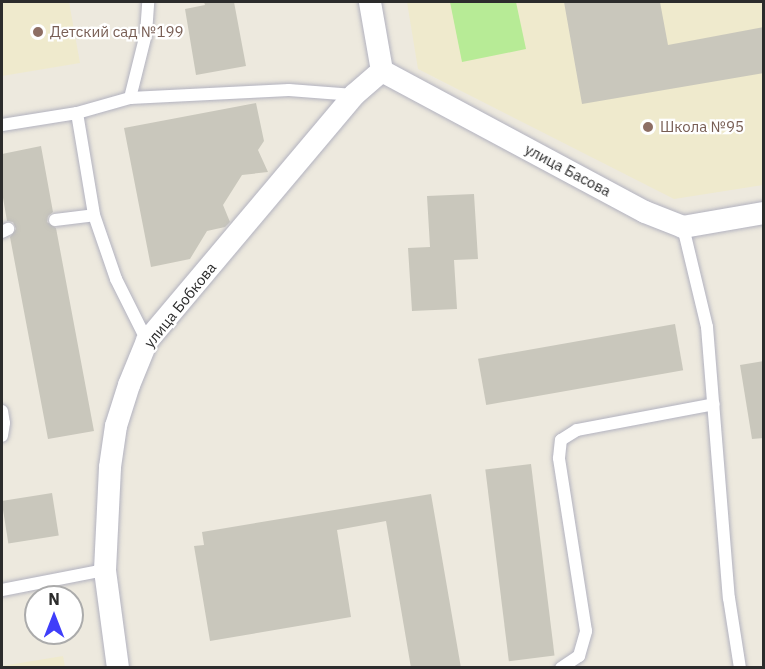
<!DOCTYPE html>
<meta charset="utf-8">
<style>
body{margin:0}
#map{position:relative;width:765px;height:669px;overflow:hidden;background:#ede9de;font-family:"IBM Plex Sans",sans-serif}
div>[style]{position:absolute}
.education>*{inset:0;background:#efeacd}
.pitch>*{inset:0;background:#b7eb96}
.building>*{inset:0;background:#c9c7bc;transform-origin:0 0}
.roads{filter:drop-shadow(0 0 2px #b2b2bf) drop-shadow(0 0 2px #b2b2bf)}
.lane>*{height:12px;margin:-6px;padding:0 6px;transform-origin:6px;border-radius:6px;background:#fff}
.street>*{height:22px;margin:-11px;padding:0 11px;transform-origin:11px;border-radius:11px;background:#fff}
.dots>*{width:16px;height:16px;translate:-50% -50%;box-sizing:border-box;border:3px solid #fff;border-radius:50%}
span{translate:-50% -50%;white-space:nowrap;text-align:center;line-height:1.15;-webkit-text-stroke:4.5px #fff;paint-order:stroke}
.education-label{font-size:15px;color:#785e54}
.left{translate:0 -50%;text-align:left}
.street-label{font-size:15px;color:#2c2c2c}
.frame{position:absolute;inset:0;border:3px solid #2c2c2c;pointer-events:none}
.north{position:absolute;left:24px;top:585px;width:60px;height:60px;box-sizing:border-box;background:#fff;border:2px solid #ababab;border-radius:50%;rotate:0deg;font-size:16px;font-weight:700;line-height:24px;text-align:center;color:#2c2c2c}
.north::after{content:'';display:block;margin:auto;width:21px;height:27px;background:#3f3efa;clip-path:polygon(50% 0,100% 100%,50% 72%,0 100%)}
</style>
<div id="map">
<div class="education">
<div style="clip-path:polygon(2px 2px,69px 2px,80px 63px,2px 76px)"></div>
<div style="clip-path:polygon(407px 2px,763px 2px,763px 185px,674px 199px,418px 69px)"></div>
<div style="clip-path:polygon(63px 656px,65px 667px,2px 667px,2px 666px)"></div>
</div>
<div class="pitch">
<div style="clip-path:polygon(450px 2px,516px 2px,526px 49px,462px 62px)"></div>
</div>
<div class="building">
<div style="clip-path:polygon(204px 2px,234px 2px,246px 66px,196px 75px,185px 9px,205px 5px)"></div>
<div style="clip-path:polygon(564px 2px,660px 2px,668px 45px,764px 27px,764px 73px,582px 104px)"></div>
<div style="clip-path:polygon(256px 103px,264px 141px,258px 150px,268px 172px,242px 175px,223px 205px,230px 222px,225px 227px,207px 231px,190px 259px,151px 267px,124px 128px)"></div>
<div style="clip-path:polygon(41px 146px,53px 212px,48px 216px,47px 222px,56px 228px,94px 431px,48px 439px,10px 237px,16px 229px,13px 222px,7px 221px,2px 192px,2px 154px)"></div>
<div style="clip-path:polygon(474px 194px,478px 259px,454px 260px,457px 309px,412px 311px,408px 248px,430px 247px,427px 196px)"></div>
<div style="left:675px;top:324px;width:47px;height:200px;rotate:80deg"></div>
<div style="clip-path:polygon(764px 361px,764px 438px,752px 439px,740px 365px)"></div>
<div style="left:531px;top:464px;width:193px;height:46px;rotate:83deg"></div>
<div style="left:52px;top:493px;width:43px;height:51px;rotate:81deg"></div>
<div style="clip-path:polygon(431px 494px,461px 668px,411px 668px,386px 521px,337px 530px,351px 617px,210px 641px,194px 546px,204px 545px,202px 532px)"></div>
</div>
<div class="roads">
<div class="lane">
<div style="left:130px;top:98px;width:66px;rotate:-76deg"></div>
<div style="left:146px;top:34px;width:32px;rotate:-86deg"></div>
<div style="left:77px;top:113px;width:103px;rotate:80.5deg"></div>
<div style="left:94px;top:215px;width:68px;rotate:71deg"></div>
<div style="left:116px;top:279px;width:69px;rotate:63.4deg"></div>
<div style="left:2px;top:125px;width:76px;rotate:-9.1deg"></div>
<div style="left:77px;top:113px;width:55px;rotate:-15.8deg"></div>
<div style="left:130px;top:98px;width:159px;rotate:-2.9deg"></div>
<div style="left:289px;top:90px;width:65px;rotate:4.4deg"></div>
<div style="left:55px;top:220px;width:39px;rotate:-7deg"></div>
<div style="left:683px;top:227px;width:103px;rotate:76.5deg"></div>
<div style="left:707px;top:327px;width:272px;rotate:85.4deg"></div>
<div style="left:729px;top:598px;width:71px;rotate:81.1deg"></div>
<div style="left:2px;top:232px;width:7px;rotate:-27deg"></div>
<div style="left:2px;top:411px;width:12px;rotate:81deg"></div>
<div style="left:4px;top:423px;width:13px;rotate:99deg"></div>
<div style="left:2px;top:590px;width:105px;rotate:-11deg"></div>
<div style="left:561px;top:668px;width:22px;rotate:-34deg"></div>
<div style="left:579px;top:656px;width:26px;rotate:-74deg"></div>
<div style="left:586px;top:631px;width:175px;rotate:-98.9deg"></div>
<div style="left:559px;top:458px;width:18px;rotate:-84deg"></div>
<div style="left:561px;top:440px;width:19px;rotate:-32deg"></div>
<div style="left:577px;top:430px;width:139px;rotate:-10.7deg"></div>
</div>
<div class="street">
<div style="left:382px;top:71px;width:298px;rotate:28.2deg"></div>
<div style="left:645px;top:212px;width:41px;rotate:21.5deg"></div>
<div style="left:683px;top:227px;width:82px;rotate:-9.8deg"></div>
<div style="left:118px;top:668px;width:99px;rotate:-97.6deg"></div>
<div style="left:105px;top:570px;width:103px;rotate:-87.2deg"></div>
<div style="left:110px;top:467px;width:41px;rotate:-81.7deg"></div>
<div style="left:116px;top:426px;width:43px;rotate:-72.4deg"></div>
<div style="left:129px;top:385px;width:48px;rotate:-67.8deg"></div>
<div style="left:147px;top:341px;width:322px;rotate:-49.9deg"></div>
<div style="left:354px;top:95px;width:37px;rotate:-41deg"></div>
<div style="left:382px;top:71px;width:70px;rotate:-99.9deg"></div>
</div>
</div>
<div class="dots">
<div style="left:38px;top:32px;background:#8d6e63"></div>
<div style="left:648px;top:127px;background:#8d6e63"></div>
</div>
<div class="education-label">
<span class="left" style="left:50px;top:32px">Детский сад №199</span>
<span class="left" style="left:660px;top:127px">Школа №95</span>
</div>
<div class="street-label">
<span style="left:568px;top:170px;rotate:28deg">улица Басова</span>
<span style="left:180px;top:305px;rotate:-51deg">улица Бобкова</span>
</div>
<div class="frame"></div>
<div class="north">N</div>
</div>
